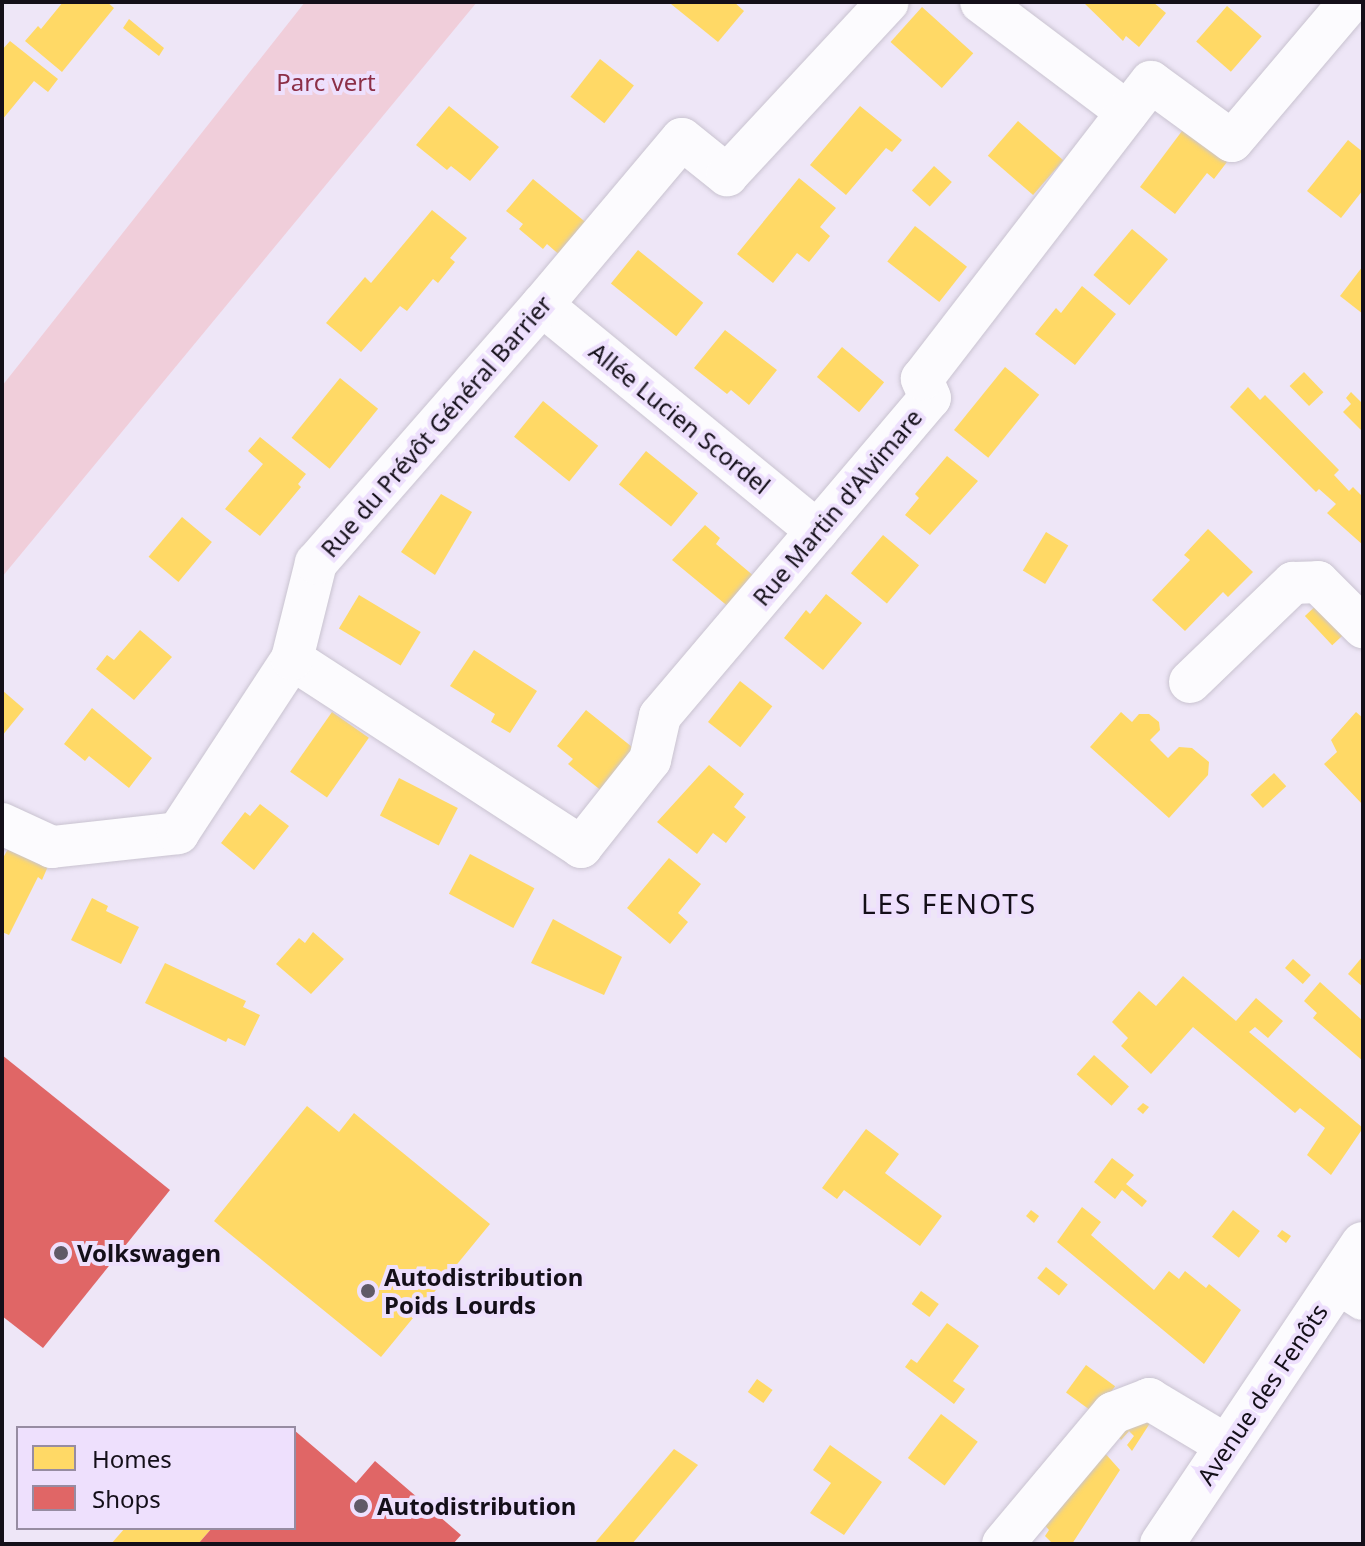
<!DOCTYPE html>
<meta charset="utf-8">
<style>
body{margin:0}
#map{position:relative;width:1365px;height:1546px;overflow:hidden;background:#eee6f7;font-family:"Noto Sans",sans-serif}
div>[style]{position:absolute}
.green>*{inset:0;background:#f0ceda}
.homes>*{inset:0;background:#ffd966;transform-origin:0 0}
.shops>*{inset:0;background:#e06666}
.roads{filter:drop-shadow(0 0 2px #c9c3d0) drop-shadow(0 0 2px #c9c3d0)}
.minor>*{height:42px;margin:-21px;padding:0 21px;transform-origin:21px;border-radius:21px;background:#fcfbfe}
.major>*{height:44px;margin:-22px;padding:0 22px;transform-origin:22px;border-radius:22px;background:#fcfbfe}
.dots>*{width:22px;height:22px;translate:-50% -50%;box-sizing:border-box;border:4px solid #eee0fd;border-radius:50%}
span{translate:-50% -50%;white-space:nowrap;text-align:center;line-height:1.15;-webkit-text-stroke:8px #eee0fd;paint-order:stroke}
.park-label{font-size:24px;color:#8c2f47}
.street-label{font-size:24px;color:#140f19}
.poi-label{font-size:24px;color:#140f19;font-weight:700}
.left{translate:0 -50%;text-align:left}
.quarter-label{font-size:28px;color:#140f19;letter-spacing:2px}
.frame{position:absolute;inset:0;border:4px solid #140f19;pointer-events:none}
.legend{position:absolute;left:16px;top:1426px;width:280px;height:104px;box-sizing:border-box;background:#eee0fd;border:2px solid #978ca2;margin:0;padding:10px 14px;list-style:none;font-size:24px;color:#140f19}
.legend li{display:flex;align-items:center;gap:16px;height:40px}
.legend b{width:40px;border:2px solid #978ca2}
</style>
<div id="map">
<div class="green">
<div style="clip-path:polygon(305px 2px,477px 2px,2px 577px,2px 386px)"></div>
</div>
<div class="homes">
<div style="clip-path:polygon(63px 2px,107px 2px,114px 8px,62px 72px,25px 41px,38px 26px,41px 29px)"></div>
<div style="clip-path:polygon(673px 2px,734px 2px,744px 11px,718px 42px,671px 4px)"></div>
<div style="clip-path:polygon(1083px 2px,1153px 2px,1166px 13px,1139px 47px,1126px 36px,1123px 41px)"></div>
<div style="left:1227px;top:6px;width:46px;height:47px;rotate:41deg"></div>
<div style="left:922px;top:7px;width:69px;height:47px;rotate:42deg"></div>
<div style="clip-path:polygon(129px 19px,164px 48px,159px 56px,123px 28px)"></div>
<div style="clip-path:polygon(10px 41px,58px 79px,48px 92px,34px 81px,2px 120px,2px 50px)"></div>
<div style="left:600px;top:59px;width:43px;height:48px;rotate:38deg"></div>
<div style="clip-path:polygon(449px 106px,499px 147px,470px 181px,451px 166px,447px 170px,416px 145px)"></div>
<div style="clip-path:polygon(860px 106px,902px 140px,892px 152px,886px 148px,846px 195px,810px 165px)"></div>
<div style="left:1018px;top:121px;width:60px;height:46px;rotate:41deg"></div>
<div style="clip-path:polygon(1185px 127px,1227px 162px,1214px 179px,1207px 173px,1175px 214px,1140px 187px)"></div>
<div style="clip-path:polygon(1348px 140px,1363px 152px,1363px 190px,1341px 218px,1307px 191px)"></div>
<div style="left:934px;top:166px;width:24px;height:33px;rotate:42deg"></div>
<div style="clip-path:polygon(799px 178px,836px 208px,820px 227px,830px 236px,809px 262px,797px 253px,773px 283px,737px 254px)"></div>
<div style="clip-path:polygon(533px 179px,589px 225px,562px 257px,547px 244px,543px 249px,519px 229px,523px 224px,506px 211px)"></div>
<div style="clip-path:polygon(432px 210px,467px 238px,450px 258px,455px 262px,438px 283px,433px 279px,407px 311px,400px 306px,361px 352px,326px 323px,365px 277px,371px 283px)"></div>
<div style="left:915px;top:226px;width:66px;height:45px;rotate:38deg"></div>
<div style="left:1132px;top:229px;width:47px;height:60px;rotate:40deg"></div>
<div style="left:638px;top:250px;width:84px;height:43px;rotate:39deg"></div>
<div style="clip-path:polygon(1363px 266px,1363px 314px,1340px 296px)"></div>
<div style="clip-path:polygon(1082px 286px,1116px 314px,1075px 365px,1035px 334px,1056px 308px,1061px 313px)"></div>
<div style="clip-path:polygon(725px 330px,777px 370px,749px 405px,731px 390px,727px 394px,694px 368px)"></div>
<div style="left:842px;top:347px;width:55px;height:39px;rotate:40deg"></div>
<div style="left:1005px;top:367px;width:44px;height:81px;rotate:39deg"></div>
<div style="left:1304px;top:372px;width:28px;height:20px;rotate:46deg"></div>
<div style="left:340px;top:378px;width:49px;height:77px;rotate:39deg"></div>
<div style="clip-path:polygon(1248px 387px,1260px 400px,1265px 395px,1339px 470px,1334px 475px,1349px 491px,1353px 487px,1363px 497px,1363px 545px,1327px 513px,1336px 504px,1319px 489px,1316px 492px,1230px 407px)"></div>
<div style="clip-path:polygon(1351px 392px,1363px 404px,1363px 432px,1343px 412px,1351px 404px,1346px 398px)"></div>
<div style="left:543px;top:401px;width:71px;height:46px;rotate:39deg"></div>
<div style="clip-path:polygon(260px 437px,306px 474px,298px 484px,301px 487px,260px 536px,225px 509px,263px 464px,248px 451px)"></div>
<div style="left:646px;top:451px;width:67px;height:43px;rotate:39deg"></div>
<div style="clip-path:polygon(947px 456px,978px 481px,930px 535px,905px 515px,919px 498px,915px 494px)"></div>
<div style="clip-path:polygon(441px 494px,472px 512px,435px 575px,401px 552px)"></div>
<div style="left:182px;top:517px;width:39px;height:52px;rotate:40deg"></div>
<div style="clip-path:polygon(705px 525px,720px 538px,716px 544px,755px 577px,730px 608px,672px 560px)"></div>
<div style="clip-path:polygon(1208px 529px,1253px 572px,1228px 597px,1223px 592px,1185px 631px,1152px 600px,1190px 560px,1184px 555px)"></div>
<div style="left:1046px;top:532px;width:26px;height:45px;rotate:31deg"></div>
<div style="left:883px;top:535px;width:47px;height:50px;rotate:40deg"></div>
<div style="clip-path:polygon(826px 594px,862px 623px,823px 670px,784px 638px,806px 610px,810px 614px)"></div>
<div style="left:359px;top:595px;width:72px;height:39px;rotate:31deg"></div>
<div style="left:1321px;top:601px;width:40px;height:22px;rotate:47deg"></div>
<div style="clip-path:polygon(140px 630px,172px 657px,134px 700px,96px 669px,107px 655px,114px 660px)"></div>
<div style="clip-path:polygon(474px 650px,537px 691px,510px 733px,491px 722px,495px 714px,450px 686px)"></div>
<div style="left:740px;top:681px;width:41px;height:52px;rotate:38deg"></div>
<div style="clip-path:polygon(2px 690px,24px 709px,2px 736px)"></div>
<div style="clip-path:polygon(92px 708px,152px 758px,129px 788px,89px 756px,85px 761px,64px 744px)"></div>
<div style="clip-path:polygon(586px 710px,637px 751px,603px 792px,568px 764px,573px 759px,557px 746px)"></div>
<div style="left:332px;top:712px;width:45px;height:73px;rotate:35deg"></div>
<div style="clip-path:polygon(1121px 712px,1132px 722px,1139px 714px,1149px 714px,1159px 722px,1160px 730px,1150px 740px,1168px 758px,1179px 747px,1192px 748px,1209px 762px,1208px 775px,1169px 818px,1090px 747px)"></div>
<div style="clip-path:polygon(1356px 712px,1363px 718px,1363px 805px,1324px 764px,1337px 752px,1331px 740px)"></div>
<div style="clip-path:polygon(709px 765px,744px 794px,734px 807px,746px 817px,726px 843px,713px 833px,697px 854px,657px 822px)"></div>
<div style="left:1274px;top:773px;width:18px;height:32px;rotate:47deg"></div>
<div style="left:399px;top:778px;width:66px;height:42px;rotate:27deg"></div>
<div style="clip-path:polygon(260px 804px,289px 826px,254px 870px,221px 843px,245px 812px,250px 816px)"></div>
<div style="clip-path:polygon(10px 845px,49px 864px,42px 880px,38px 877px,9px 935px,2px 932px,2px 860px)"></div>
<div style="left:470px;top:854px;width:73px;height:45px;rotate:28deg"></div>
<div style="clip-path:polygon(669px 858px,701px 884px,678px 913px,688px 922px,670px 944px,627px 908px)"></div>
<div style="clip-path:polygon(92px 898px,108px 906px,106px 911px,139px 927px,121px 964px,71px 940px)"></div>
<div style="clip-path:polygon(553px 919px,622px 957px,604px 995px,531px 963px)"></div>
<div style="clip-path:polygon(313px 932px,344px 959px,311px 994px,276px 964px,299px 938px,305px 943px)"></div>
<div style="clip-path:polygon(1363px 956px,1363px 987px,1348px 974px)"></div>
<div style="left:1293px;top:959px;width:24px;height:12px;rotate:42deg"></div>
<div style="clip-path:polygon(165px 963px,246px 1001px,243px 1007px,260px 1015px,245px 1046px,228px 1038px,226px 1042px,145px 1003px)"></div>
<div style="clip-path:polygon(1183px 976px,1236px 1021px,1256px 998px,1283px 1021px,1268px 1038px,1255px 1027px,1249px 1032px,1363px 1128px,1331px 1175px,1307px 1155px,1325px 1128px,1300px 1108px,1295px 1113px,1193px 1027px,1151px 1074px,1121px 1046px,1128px 1038px,1112px 1022px,1139px 991px,1156px 1006px)"></div>
<div style="clip-path:polygon(1320px 982px,1363px 1021px,1363px 1061px,1313px 1018px,1317px 1013px,1304px 1001px)"></div>
<div style="left:1094px;top:1055px;width:47px;height:26px;rotate:42deg"></div>
<div style="clip-path:polygon(1143px 1103px,1149px 1107px,1143px 1114px,1137px 1109px)"></div>
<div style="clip-path:polygon(307px 1106px,339px 1132px,354px 1113px,490px 1224px,381px 1357px,214px 1221px)"></div>
<div style="clip-path:polygon(866px 1129px,899px 1154px,885px 1173px,942px 1216px,920px 1246px,844px 1190px,837px 1199px,822px 1188px)"></div>
<div style="clip-path:polygon(1112px 1158px,1134px 1175px,1126px 1184px,1147px 1201px,1142px 1207px,1122px 1190px,1115px 1199px,1094px 1182px)"></div>
<div style="clip-path:polygon(1082px 1207px,1101px 1222px,1091px 1235px,1154px 1290px,1169px 1271px,1179px 1279px,1185px 1271px,1206px 1288px,1209px 1284px,1241px 1310px,1204px 1364px,1057px 1242px)"></div>
<div style="clip-path:polygon(1031px 1210px,1039px 1216px,1034px 1223px,1026px 1216px)"></div>
<div style="left:1233px;top:1210px;width:34px;height:34px;rotate:38deg"></div>
<div style="clip-path:polygon(1282px 1230px,1291px 1236px,1286px 1243px,1277px 1236px)"></div>
<div style="left:1046px;top:1267px;width:28px;height:14px;rotate:39deg"></div>
<div style="left:921px;top:1291px;width:22px;height:16px;rotate:36deg"></div>
<div style="clip-path:polygon(947px 1323px,979px 1346px,953px 1381px,965px 1389px,954px 1404px,905px 1367px,911px 1359px,917px 1363px)"></div>
<div style="left:1086px;top:1365px;width:36px;height:34px;rotate:36deg"></div>
<div style="left:757px;top:1379px;width:19px;height:16px;rotate:35deg"></div>
<div style="left:941px;top:1414px;width:46px;height:55px;rotate:37deg"></div>
<div style="clip-path:polygon(1152px 1420px,1132px 1451px,1127px 1445px,1134px 1436px,1129px 1431px,1121px 1440px,1117px 1435px,1125px 1424px)"></div>
<div style="clip-path:polygon(830px 1445px,882px 1482px,844px 1535px,810px 1513px,831px 1483px,813px 1470px)"></div>
<div style="clip-path:polygon(674px 1449px,698px 1465px,632px 1544px,594px 1544px)"></div>
<div style="clip-path:polygon(1103px 1451px,1120px 1470px,1072px 1544px,1053px 1544px,1045px 1536px,1049px 1530px,1043px 1523px)"></div>
<div style="clip-path:polygon(125px 1528px,212px 1528px,198px 1544px,111px 1544px)"></div>
</div>
<div class="shops">
<div style="clip-path:polygon(2px 1055px,170px 1190px,43px 1348px,2px 1316px)"></div>
<div style="clip-path:polygon(294px 1430px,356px 1483px,375px 1461px,461px 1535px,453px 1544px,198px 1544px,212px 1528px,294px 1528px)"></div>
</div>
<div class="roads">
<div class="minor">
<div style="left:981px;top:2px;width:183px;rotate:37deg"></div>
<div style="left:542px;top:305px;width:356px;rotate:39.4deg"></div>
<div style="left:292px;top:659px;width:345px;rotate:33deg"></div>
<div style="left:581px;top:847px;width:111px;rotate:-51.6deg"></div>
<div style="left:650px;top:760px;width:45px;rotate:-77.2deg"></div>
<div style="left:660px;top:716px;width:417px;rotate:-49.7deg"></div>
<div style="left:930px;top:398px;width:21px;rotate:-113deg"></div>
<div style="left:922px;top:379px;width:375px;rotate:-52.4deg"></div>
<div style="left:1151px;top:82px;width:100px;rotate:36.1deg"></div>
<div style="left:1232px;top:141px;width:182px;rotate:-49.7deg"></div>
<div style="left:1190px;top:682px;width:143px;rotate:-43.9deg"></div>
<div style="left:1293px;top:583px;width:25px;rotate:-2deg"></div>
<div style="left:1318px;top:582px;width:64px;rotate:45deg"></div>
<div style="left:2px;top:824px;width:55px;rotate:24.7deg"></div>
<div style="left:52px;top:847px;width:127px;rotate:-6.3deg"></div>
<div style="left:178px;top:833px;width:208px;rotate:-56.8deg"></div>
<div style="left:292px;top:659px;width:99px;rotate:-76deg"></div>
<div style="left:316px;top:563px;width:343px;rotate:-48.8deg"></div>
<div style="left:542px;top:305px;width:217px;rotate:-49.9deg"></div>
<div style="left:682px;top:139px;width:58px;rotate:38.7deg"></div>
<div style="left:727px;top:175px;width:236px;rotate:-47.1deg"></div>
<div style="left:1337px;top:1282px;width:31px;rotate:33deg"></div>
<div style="left:1003px;top:1544px;width:171px;rotate:-50deg"></div>
<div style="left:1113px;top:1413px;width:39px;rotate:-21deg"></div>
<div style="left:1149px;top:1399px;width:90px;rotate:30.9deg"></div>
</div>
<div class="major">
<div style="left:1162px;top:1544px;width:361px;rotate:-56.2deg"></div>
</div>
</div>
<div class="dots">
<div style="left:61px;top:1253px;background:#605a67"></div>
<div style="left:368px;top:1291px;background:#605a67"></div>
<div style="left:361px;top:1506px;background:#605a67"></div>
</div>
<div class="park-label">
<span style="left:326px;top:82px">Parc vert</span>
</div>
<div class="street-label">
<span style="left:680px;top:418px;rotate:39deg">Allée Lucien Scordel</span>
<span style="left:436px;top:426px;rotate:-49deg">Rue du Prévôt Général Barrier</span>
<span style="left:837px;top:507px;rotate:-50deg">Rue Martin d'Alvimare</span>
<span style="left:1262px;top:1394px;rotate:-56deg">Avenue des Fenôts</span>
</div>
<div class="poi-label">
<span class="left" style="left:77px;top:1253px">Volkswagen</span>
<span class="left" style="left:384px;top:1291px">Autodistribution<br>Poids Lourds</span>
<span class="left" style="left:377px;top:1506px">Autodistribution</span>
</div>
<div class="quarter-label">
<span style="left:949px;top:903px">LES FENOTS</span>
</div>
<div class="frame"></div>
<ul class="legend">
<li><b style="height:22px;background:#ffd966"></b>Homes</li>
<li><b style="height:22px;background:#e06666"></b>Shops</li>
</ul>
</div>
